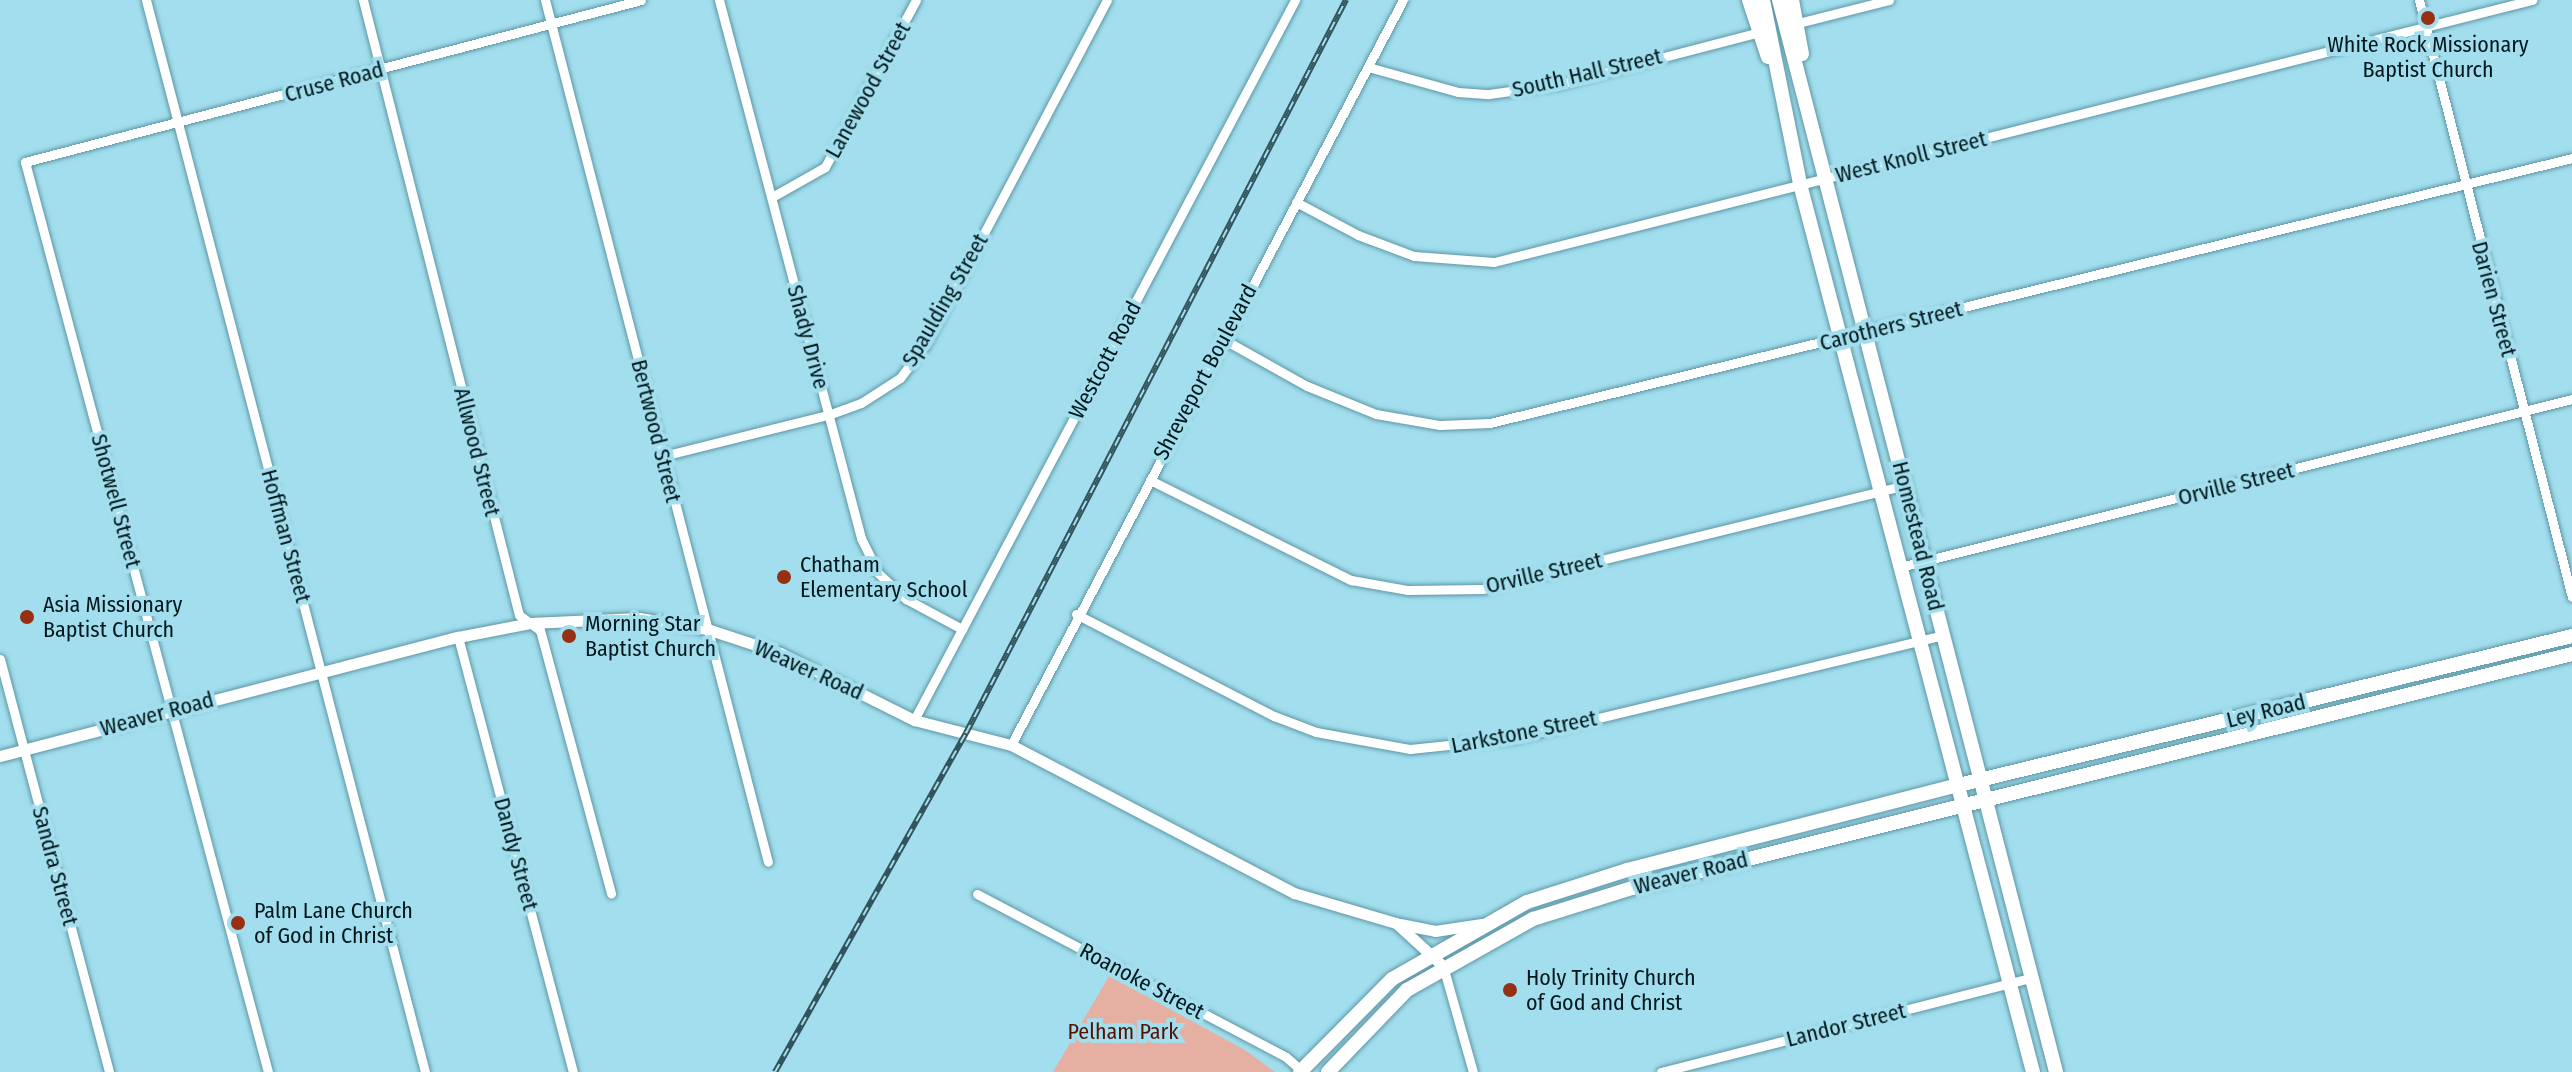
<!DOCTYPE html>
<style>
body{margin:0}
#map{position:relative;width:2572px;height:1072px;overflow:hidden;background:#a2deed;font-family:"Fira Sans Condensed",sans-serif}
div>[style]{position:absolute}
.green>*{inset:0;background:#e5b0a2}
.roads{filter:drop-shadow(0 0 2px #5d96a5) drop-shadow(0 0 2px #5d96a5)}
.minor>*{height:9px;margin:-4.5px;padding:0 4.5px;transform-origin:4.5px;border-radius:4.5px;background:#fff}
.tertiary>*{height:11px;margin:-5.5px;padding:0 5.5px;transform-origin:5.5px;border-radius:5.5px;background:#fff}
.secondary>*{height:14px;margin:-7px;padding:0 7px;transform-origin:7px;border-radius:7px;background:#fff}
.rail>*{height:6px;margin-top:-3px;transform-origin:0;background:repeating-linear-gradient(90deg,#a2deed 0 9px,#32545c 0 18px);box-sizing:border-box;border-block:2px solid #32545c}
.dots>*{width:22px;height:22px;translate:-50% -50%;box-sizing:border-box;border:4px solid #a2deed;border-radius:50%}
span{translate:-50% -50%;white-space:nowrap;text-align:center;line-height:1.15;-webkit-text-stroke:8px #a2deed;paint-order:stroke}
.poi-label{font-size:22px;color:#01171c}
.left{translate:0 -50%;text-align:left}
.street-label{font-size:22px;color:#01171c}
.park-label{font-size:22px;color:#571100}
</style>
<div id="map">
<div class="green">
<div style="clip-path:polygon(1109px 976px,1245px 1050px,1275px 1072px,1053px 1072px)"></div>
</div>
<div class="roads">
<div class="minor">
<div style="left:146px;top:0;width:1108px;rotate:75.41deg"></div>
<div style="left:363px;top:0;width:634px;rotate:75.77deg"></div>
<div style="left:519px;top:615px;width:26px;rotate:36deg"></div>
<div style="left:540px;top:630px;width:273px;rotate:74.9deg"></div>
<div style="left:545px;top:0;width:890px;rotate:75.5deg"></div>
<div style="left:719px;top:0;width:556px;rotate:75.21deg"></div>
<div style="left:861px;top:538px;width:39px;rotate:64deg"></div>
<div style="left:878px;top:573px;width:38px;rotate:43deg"></div>
<div style="left:906px;top:599px;width:64px;rotate:28.2deg"></div>
<div style="left:2419px;top:0;width:616px;rotate:75.63deg"></div>
<div style="left:1798px;top:23px;width:94px;rotate:-14.2deg"></div>
<div style="left:1368px;top:67px;width:93px;rotate:15.5deg"></div>
<div style="left:1458px;top:92px;width:31px;rotate:4deg"></div>
<div style="left:1489px;top:94px;width:72px;rotate:-8deg"></div>
<div style="left:1560px;top:84px;width:206px;rotate:-14.6deg"></div>
<div style="left:772px;top:197px;width:61px;rotate:-29.5deg"></div>
<div style="left:825px;top:167px;width:190px;rotate:-61.4deg"></div>
<div style="left:1296px;top:202px;width:70px;rotate:28deg"></div>
<div style="left:1358px;top:235px;width:60px;rotate:20.6deg"></div>
<div style="left:1414px;top:256px;width:80px;rotate:4.3deg"></div>
<div style="left:1494px;top:262px;width:1071px;rotate:-14.17deg"></div>
<div style="left:1221px;top:338px;width:98px;rotate:29.2deg"></div>
<div style="left:1307px;top:386px;width:74px;rotate:22.1deg"></div>
<div style="left:1376px;top:414px;width:65px;rotate:9.8deg"></div>
<div style="left:1440px;top:425px;width:50px;rotate:-2.3deg"></div>
<div style="left:1490px;top:423px;width:1114px;rotate:-13.76deg"></div>
<div style="left:663px;top:456px;width:170px;rotate:-14deg"></div>
<div style="left:828px;top:415px;width:35px;rotate:-20deg"></div>
<div style="left:861px;top:403px;width:46px;rotate:-32.7deg"></div>
<div style="left:900px;top:378px;width:41px;rotate:-52.9deg"></div>
<div style="left:925px;top:345px;width:390px;rotate:-62.2deg"></div>
<div style="left:1150px;top:480px;width:225px;rotate:26.5deg"></div>
<div style="left:1351px;top:580px;width:58px;rotate:10deg"></div>
<div style="left:1408px;top:590px;width:75px;rotate:-0.8deg"></div>
<div style="left:1483px;top:589px;width:435px;rotate:-13.8deg"></div>
<div style="left:1900px;top:567px;width:693px;rotate:-14.04deg"></div>
<div style="left:1076px;top:614px;width:223px;rotate:27.3deg"></div>
<div style="left:1274px;top:716px;width:45px;rotate:20.9deg"></div>
<div style="left:1316px;top:732px;width:96px;rotate:10.3deg"></div>
<div style="left:1410px;top:749px;width:106px;rotate:-6deg"></div>
<div style="left:1515px;top:738px;width:440px;rotate:-13.5deg"></div>
<div style="left:458px;top:637px;width:450px;rotate:75.2deg"></div>
<div style="left:0;top:659px;width:427px;rotate:75.2deg"></div>
<div style="left:914px;top:720px;width:815px;rotate:-62.11deg"></div>
<div style="left:1011px;top:745px;width:842px;rotate:-62.25deg"></div>
<div style="left:977px;top:894px;width:349px;rotate:27.8deg"></div>
<div style="left:1286px;top:1057px;width:23px;rotate:41deg"></div>
<div style="left:1443px;top:966px;width:110px;rotate:74.2deg"></div>
<div style="left:268px;top:1072px;width:942px;rotate:-104.95deg"></div>
<div style="left:25px;top:162px;width:637px;rotate:-14.73deg"></div>
<div style="left:1661px;top:1072px;width:382px;rotate:-14.3deg"></div>
</div>
<div class="tertiary">
<div style="left:0;top:756px;width:473px;rotate:-14.6deg"></div>
<div style="left:458px;top:637px;width:73px;rotate:-11deg"></div>
<div style="left:530px;top:623px;width:109px;rotate:-2.6deg"></div>
<div style="left:639px;top:618px;width:69px;rotate:9.2deg"></div>
<div style="left:707px;top:629px;width:77px;rotate:18.2deg"></div>
<div style="left:780px;top:653px;width:150px;rotate:26.6deg"></div>
<div style="left:914px;top:720px;width:100px;rotate:14.5deg"></div>
<div style="left:1011px;top:745px;width:319px;rotate:27.6deg"></div>
<div style="left:1294px;top:893px;width:106px;rotate:16.4deg"></div>
<div style="left:1396px;top:923px;width:64px;rotate:42.5deg"></div>
<div style="left:1400px;top:924px;width:36px;rotate:11deg"></div>
<div style="left:1435px;top:931px;width:47px;rotate:-8.7deg"></div>
</div>
<div class="secondary">
<div style="left:1749px;top:0;width:60px;rotate:71.6deg"></div>
<div style="left:1763px;top:0;width:188px;rotate:78.6deg"></div>
<div style="left:1800px;top:184px;width:918px;rotate:75.3deg"></div>
<div style="left:1779px;top:0;width:1107px;rotate:75.51deg"></div>
<div style="left:1792px;top:0;width:55px;rotate:79.5deg"></div>
<div style="left:1300px;top:1072px;width:131px;rotate:-45.3deg"></div>
<div style="left:1392px;top:979px;width:155px;rotate:-29.7deg"></div>
<div style="left:1527px;top:902px;width:105px;rotate:-17.7deg"></div>
<div style="left:1627px;top:870px;width:343px;rotate:-14.4deg"></div>
<div style="left:1959px;top:785px;width:631px;rotate:-13.66deg"></div>
<div style="left:1328px;top:1072px;width:114px;rotate:-46.1deg"></div>
<div style="left:1407px;top:990px;width:145px;rotate:-29.4deg"></div>
<div style="left:1533px;top:919px;width:104px;rotate:-17.4deg"></div>
<div style="left:1632px;top:888px;width:969px;rotate:-13.98deg"></div>
</div>
</div>
<div class="rail">
<div style="left:775px;top:1072px;width:389px;rotate:-60.6deg"></div>
<div style="left:966px;top:733px;width:826px;rotate:-62.6deg"></div>
</div>
<div class="dots">
<div style="left:2428px;top:18px;background:#972f13"></div>
<div style="left:784px;top:577px;background:#972f13"></div>
<div style="left:27px;top:617px;background:#972f13"></div>
<div style="left:569px;top:636px;background:#972f13"></div>
<div style="left:238px;top:923px;background:#972f13"></div>
<div style="left:1510px;top:990px;background:#972f13"></div>
</div>
<div class="poi-label">
<span style="left:2428px;top:57px">White Rock Missionary<br>Baptist Church</span>
<span class="left" style="left:800px;top:577px">Chatham<br>Elementary School</span>
<span class="left" style="left:43px;top:617px">Asia Missionary<br>Baptist Church</span>
<span class="left" style="left:585px;top:636px">Morning Star<br>Baptist Church</span>
<span class="left" style="left:254px;top:923px">Palm Lane Church<br>of God in Christ</span>
<span class="left" style="left:1526px;top:990px">Holy Trinity Church<br>of God and Christ</span>
</div>
<div class="street-label">
<span style="left:1587px;top:73px;rotate:-13deg">South Hall Street</span>
<span style="left:334px;top:82px;rotate:-15deg">Cruse Road</span>
<span style="left:868px;top:90px;rotate:-61deg">Lanewood Street</span>
<span style="left:1911px;top:157px;rotate:-14deg">West Knoll Street</span>
<span style="left:2494px;top:299px;rotate:75deg">Darien Street</span>
<span style="left:945px;top:300px;rotate:-60deg">Spaulding Street</span>
<span style="left:1891px;top:326px;rotate:-14deg">Carothers Street</span>
<span style="left:808px;top:337px;rotate:75deg">Shady Drive</span>
<span style="left:1105px;top:360px;rotate:-62deg">Westcott Road</span>
<span style="left:1205px;top:372px;rotate:-62deg">Shreveport Boulevard</span>
<span style="left:656px;top:431px;rotate:76deg">Bertwood Street</span>
<span style="left:477px;top:452px;rotate:76deg">Allwood Street</span>
<span style="left:2236px;top:484px;rotate:-14deg">Orville Street</span>
<span style="left:116px;top:501px;rotate:75deg">Shotwell Street</span>
<span style="left:286px;top:536px;rotate:75deg">Hoffman Street</span>
<span style="left:1918px;top:536px;rotate:76deg">Homestead Road</span>
<span style="left:1544px;top:573px;rotate:-13deg">Orville Street</span>
<span style="left:809px;top:670px;rotate:24deg">Weaver Road</span>
<span style="left:2266px;top:711px;rotate:-14deg">Ley Road</span>
<span style="left:157px;top:714px;rotate:-15deg">Weaver Road</span>
<span style="left:1524px;top:732px;rotate:-11deg">Larkstone Street</span>
<span style="left:516px;top:854px;rotate:75deg">Dandy Street</span>
<span style="left:55px;top:866px;rotate:75deg">Sandra Street</span>
<span style="left:1691px;top:873px;rotate:-14deg">Weaver Road</span>
<span style="left:1142px;top:981px;rotate:28deg">Roanoke Street</span>
<span style="left:1846px;top:1025px;rotate:-14deg">Landor Street</span>
</div>
<div class="park-label">
<span style="left:1123px;top:1032px">Pelham Park</span>
</div>
</div>
